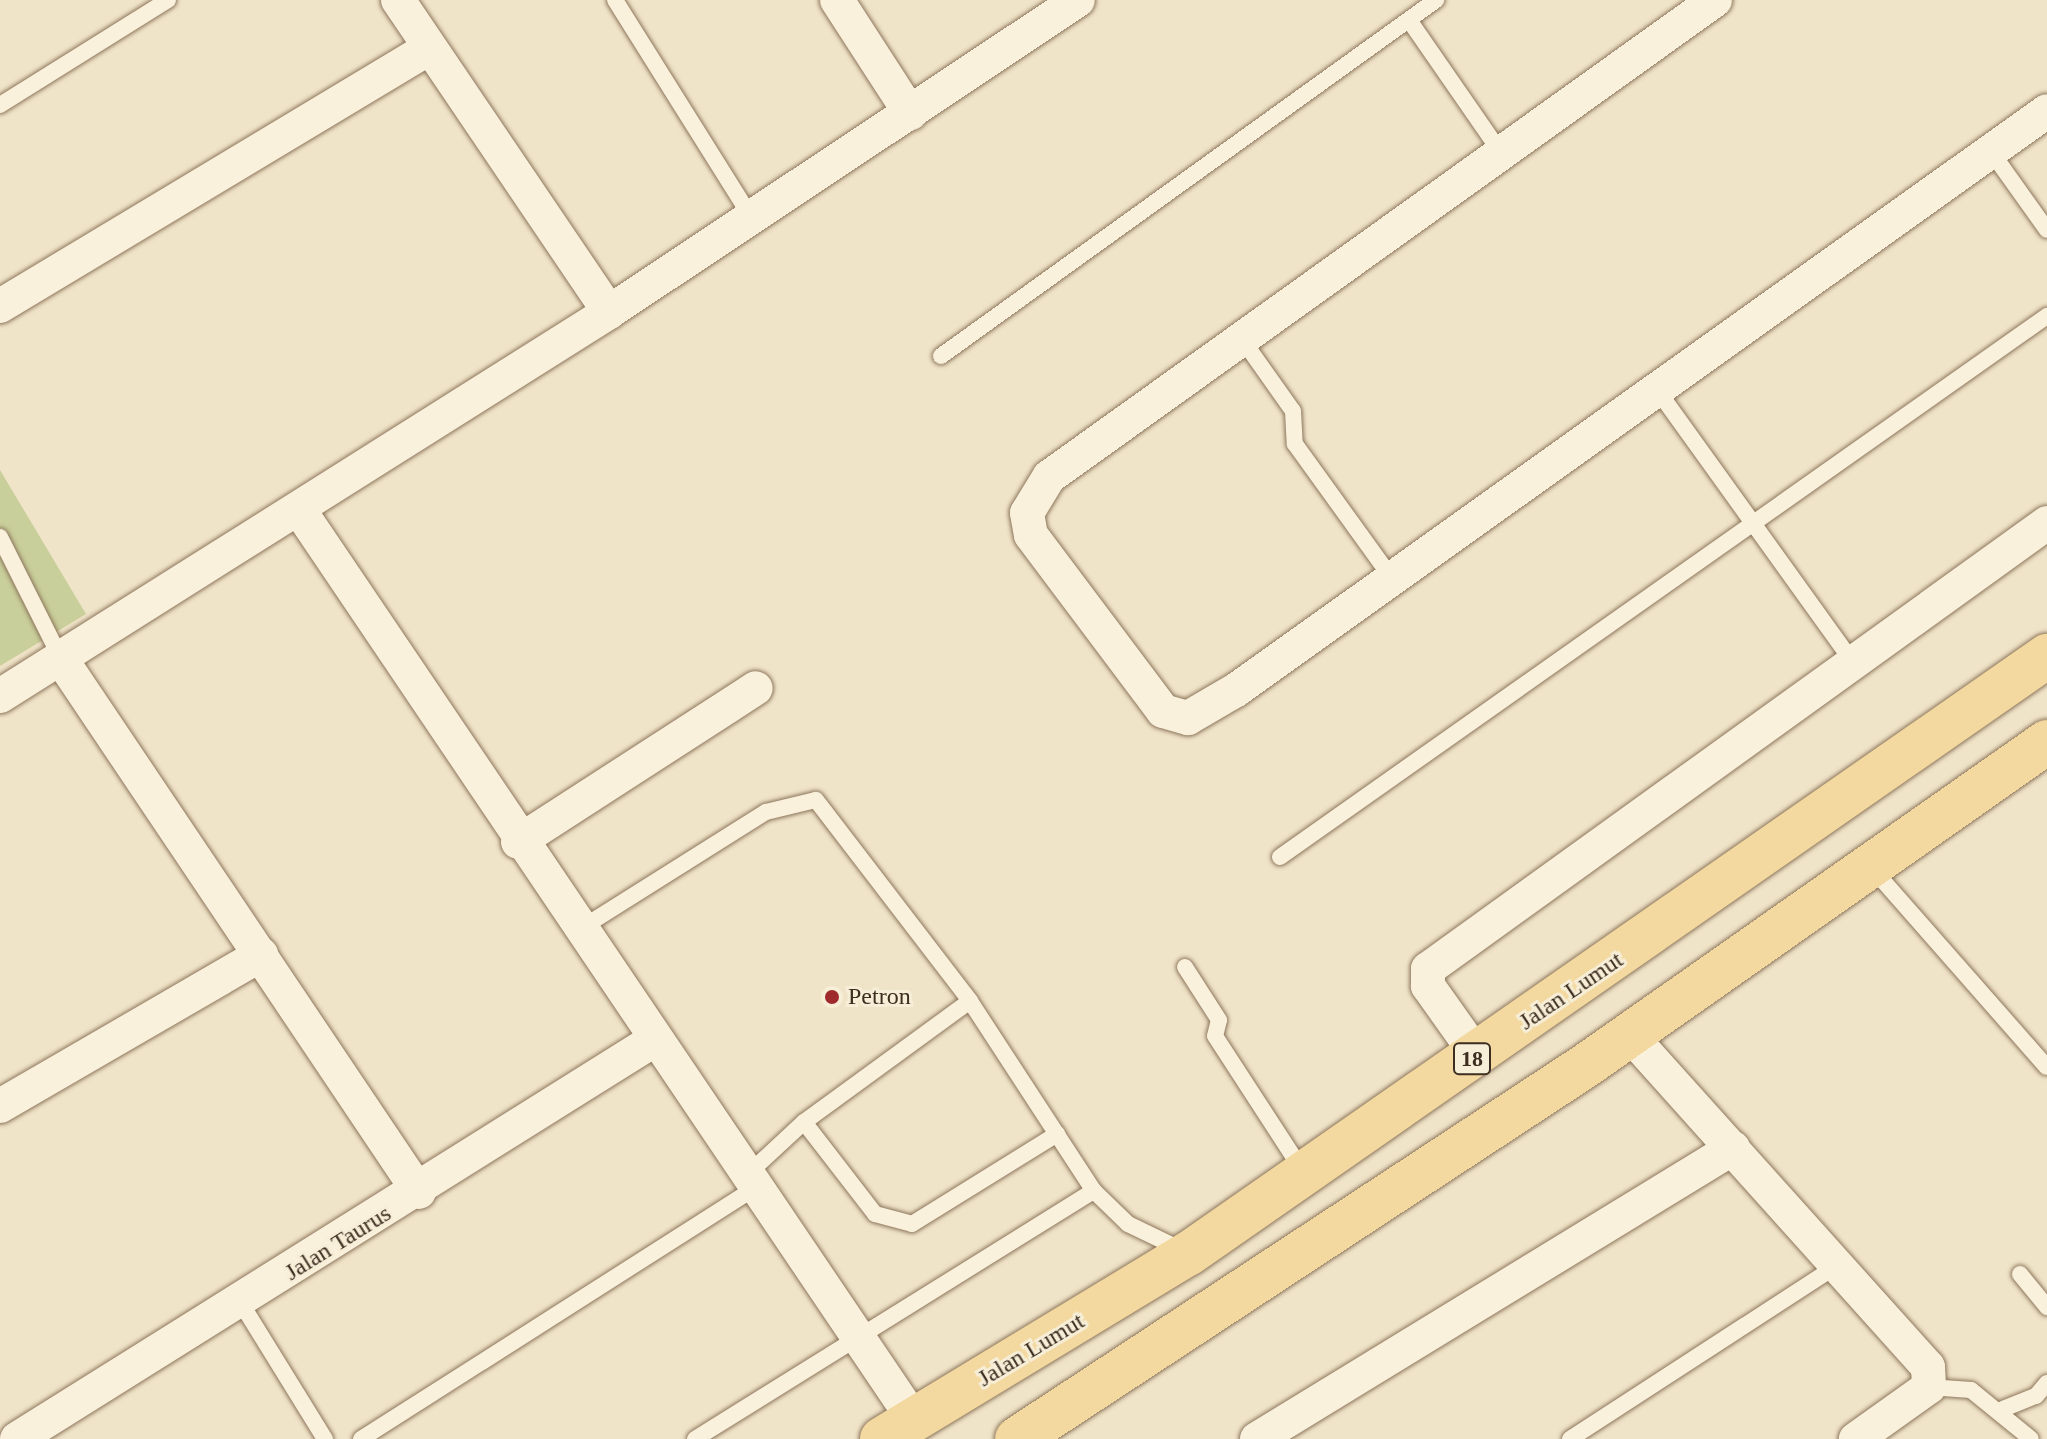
<!DOCTYPE html>
<style>
body{margin:0}
#map{position:relative;width:2047px;height:1439px;overflow:hidden;background:#f0e4c8;font-family:"Times New Roman",serif}
div>[style]{position:absolute}
.green>*{inset:0;background:#c9cf9b}
.roads{filter:drop-shadow(0 0 2px #8d765c) drop-shadow(0 0 2px #8d765c)}
.service>*{height:16px;margin:-8px;padding:0 8px;transform-origin:8px;border-radius:8px;background:#faf1dc}
.minor>*{height:34px;margin:-17px;padding:0 17px;transform-origin:17px;border-radius:17px;background:#faf1dc}
.primary>*{height:44px;margin:-22px;padding:0 22px;transform-origin:22px;border-radius:22px;background:#f3d9a0}
.dots>*{width:22px;height:22px;translate:-50% -50%;box-sizing:border-box;border:4px solid #f7eed8;border-radius:50%}
span{translate:-50% -50%;white-space:nowrap;text-align:center;line-height:1.15;-webkit-text-stroke:6px #f7eed8;paint-order:stroke}
.shield-label span{padding:2px 6px;background:#f7eed8;border:2px solid;border-radius:6px;-webkit-text-stroke-width:0}
.shield-label{font-size:22px;color:#3d2e20;font-weight:700}
.street-label{font-size:24px;color:#3d2e20}
.poi-label{font-size:24px;color:#3d2e20}
.left{translate:0 -50%;text-align:left}
</style>
<div id="map">
<div class="green">
<div style="clip-path:polygon(0 470px,86px 614px,0 666px)"></div>
</div>
<div class="roads">
<div class="service">
<div style="left:615px;top:0;width:254px;rotate:57.9deg"></div>
<div style="left:1409px;top:20px;width:162px;rotate:55.3deg"></div>
<div style="left:0;top:105px;width:198px;rotate:-32deg"></div>
<div style="left:1990px;top:150px;width:98px;rotate:54.5deg"></div>
<div style="left:1242px;top:339px;width:88px;rotate:54.7deg"></div>
<div style="left:1293px;top:411px;width:33px;rotate:87deg"></div>
<div style="left:1295px;top:444px;width:168px;rotate:54.2deg"></div>
<div style="left:941px;top:356px;width:610px;rotate:-35.72deg"></div>
<div style="left:1658px;top:391px;width:332px;rotate:54.3deg"></div>
<div style="left:0;top:537px;width:136px;rotate:63.4deg"></div>
<div style="left:1280px;top:857px;width:939px;rotate:-35.2deg"></div>
<div style="left:1871px;top:867px;width:266px;rotate:48.7deg"></div>
<div style="left:580px;top:929px;width:220px;rotate:-32.2deg"></div>
<div style="left:766px;top:812px;width:51px;rotate:-13.5deg"></div>
<div style="left:816px;top:800px;width:253px;rotate:52.5deg"></div>
<div style="left:970px;top:1001px;width:227px;rotate:56.9deg"></div>
<div style="left:1185px;top:967px;width:63px;rotate:57.3deg"></div>
<div style="left:1219px;top:1020px;width:16px;rotate:104deg"></div>
<div style="left:1215px;top:1036px;width:160px;rotate:57deg"></div>
<div style="left:804px;top:1122px;width:116px;rotate:52.3deg"></div>
<div style="left:875px;top:1214px;width:38px;rotate:15deg"></div>
<div style="left:912px;top:1224px;width:171px;rotate:-31.8deg"></div>
<div style="left:750px;top:1172px;width:74px;rotate:-42.8deg"></div>
<div style="left:804px;top:1122px;width:205px;rotate:-36.1deg"></div>
<div style="left:2020px;top:1274px;width:43px;rotate:50.7deg"></div>
<div style="left:241px;top:1303px;width:160px;rotate:58.3deg"></div>
<div style="left:1929px;top:1387px;width:42px;rotate:4.1deg"></div>
<div style="left:1971px;top:1390px;width:77px;rotate:39.2deg"></div>
<div style="left:2003px;top:1409px;width:35px;rotate:-22deg"></div>
<div style="left:2036px;top:1396px;width:17px;rotate:-50deg"></div>
<div style="left:361px;top:1439px;width:467px;rotate:-32.5deg"></div>
<div style="left:695px;top:1439px;width:470px;rotate:-31.9deg"></div>
<div style="left:1094px;top:1191px;width:47px;rotate:44.1deg"></div>
<div style="left:1128px;top:1224px;width:62px;rotate:25.7deg"></div>
<div style="left:1570px;top:1439px;width:323px;rotate:-33deg"></div>
</div>
<div class="minor">
<div style="left:398px;top:0;width:377px;rotate:55.9deg"></div>
<div style="left:837px;top:0;width:135px;rotate:57.1deg"></div>
<div style="left:1715px;top:0;width:819px;rotate:144.39deg"></div>
<div style="left:1049px;top:477px;width:42px;rotate:121.4deg"></div>
<div style="left:1027px;top:513px;width:22px;rotate:80deg"></div>
<div style="left:1031px;top:535px;width:220px;rotate:53.1deg"></div>
<div style="left:1163px;top:711px;width:26px;rotate:16deg"></div>
<div style="left:1188px;top:718px;width:56px;rotate:-30.3deg"></div>
<div style="left:1236px;top:690px;width:996px;rotate:-35.52deg"></div>
<div style="left:0;top:306px;width:498px;rotate:-31deg"></div>
<div style="left:300px;top:511px;width:1097px;rotate:55.96deg"></div>
<div style="left:61px;top:659px;width:642px;rotate:56.11deg"></div>
<div style="left:0;top:696px;width:720px;rotate:-32.23deg"></div>
<div style="left:609px;top:312px;width:563px;rotate:-33.63deg"></div>
<div style="left:518px;top:842px;width:283px;rotate:-32.9deg"></div>
<div style="left:1630px;top:1035px;width:446px;rotate:48.1deg"></div>
<div style="left:1928px;top:1367px;width:20px;rotate:87deg"></div>
<div style="left:1929px;top:1387px;width:90px;rotate:144.5deg"></div>
<div style="left:1477px;top:1055px;width:85px;rotate:-125.4deg"></div>
<div style="left:1428px;top:986px;width:17px;rotate:-90deg"></div>
<div style="left:1428px;top:969px;width:763px;rotate:-35.77deg"></div>
<div style="left:0;top:1106px;width:302px;rotate:-30.1deg"></div>
<div style="left:17px;top:1439px;width:752px;rotate:-32.06deg"></div>
<div style="left:1257px;top:1439px;width:558px;rotate:-31.44deg"></div>
</div>
<div class="primary">
<div style="left:882px;top:1439px;width:358px;rotate:-31.2deg"></div>
<div style="left:1188px;top:1254px;width:1047px;rotate:-34.84deg"></div>
<div style="left:1017px;top:1439px;width:683px;rotate:-33.29deg"></div>
<div style="left:1588px;top:1064px;width:561px;rotate:-35.05deg"></div>
</div>
</div>
<div class="dots">
<div style="left:832px;top:997px;background:#9e2a2b"></div>
</div>
<div class="shield-label">
<span style="left:1472px;top:1059px">18</span>
</div>
<div class="street-label">
<span style="left:1571px;top:991px;rotate:-34deg">Jalan Lumut</span>
<span style="left:338px;top:1243px;rotate:-32deg">Jalan Taurus</span>
<span style="left:1031px;top:1350px;rotate:-31deg">Jalan Lumut</span>
</div>
<div class="poi-label">
<span class="left" style="left:848px;top:997px">Petron</span>
</div>
</div>
